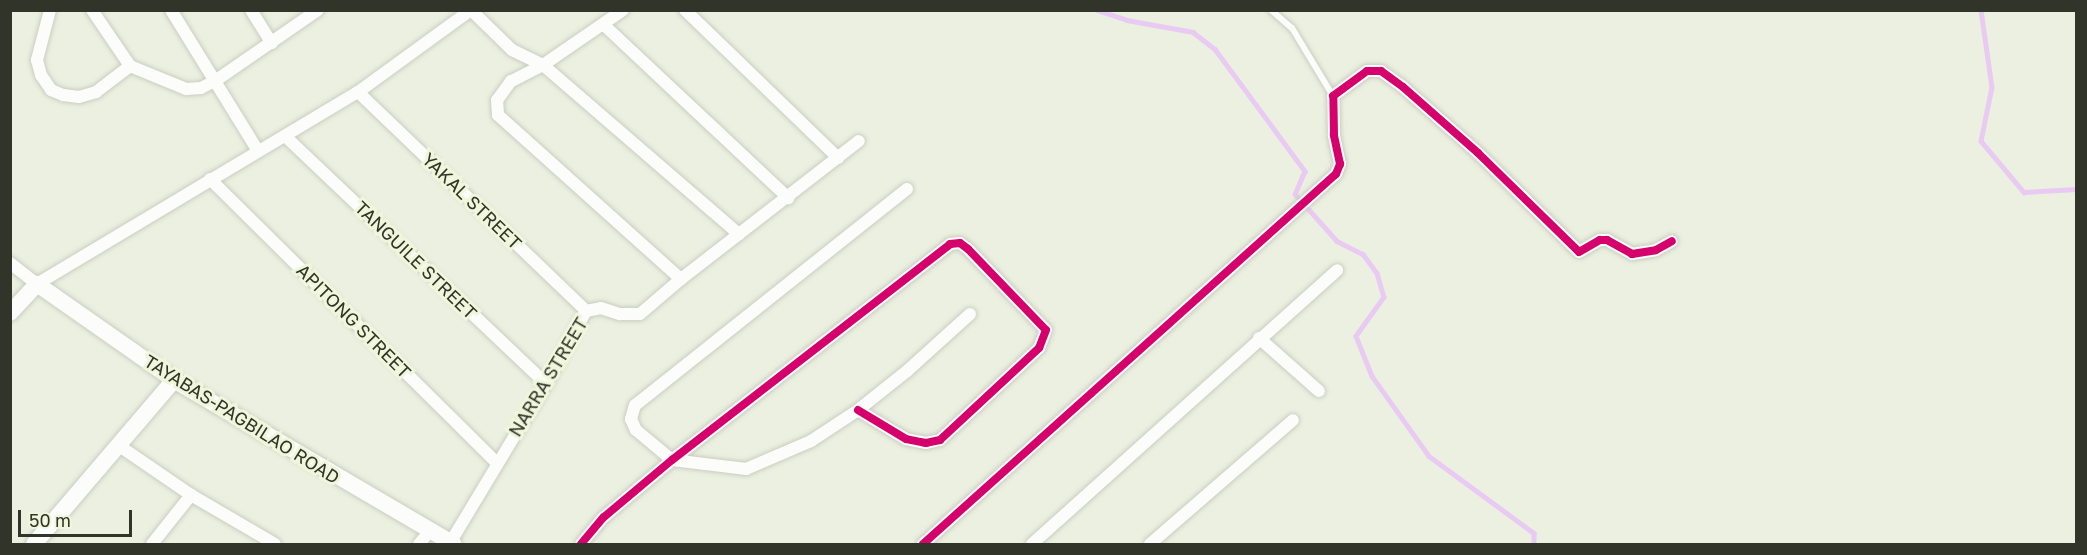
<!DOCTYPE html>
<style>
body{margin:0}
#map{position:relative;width:2087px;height:555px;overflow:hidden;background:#ecf0e1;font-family:"Golos Text",sans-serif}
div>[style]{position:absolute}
.stream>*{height:4.5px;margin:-2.25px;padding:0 2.25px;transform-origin:2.25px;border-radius:2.25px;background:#e8caf3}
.roads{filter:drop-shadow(0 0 2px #cacec1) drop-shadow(0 0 2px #cacec1)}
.service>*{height:6px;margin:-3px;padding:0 3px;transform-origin:3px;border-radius:3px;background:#fcfdfa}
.minor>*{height:12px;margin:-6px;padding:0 6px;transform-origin:6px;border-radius:6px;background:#fcfdfa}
.secondary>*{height:16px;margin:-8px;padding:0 8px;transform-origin:8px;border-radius:8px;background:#fcfdfa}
.cycleway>*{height:8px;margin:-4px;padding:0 4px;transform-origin:4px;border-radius:4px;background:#d6006c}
span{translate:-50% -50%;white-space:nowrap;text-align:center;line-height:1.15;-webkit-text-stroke:6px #f0f6db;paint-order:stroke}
.street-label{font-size:18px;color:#313429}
.frame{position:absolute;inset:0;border:12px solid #313429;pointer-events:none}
.scale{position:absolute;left:18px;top:510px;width:114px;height:27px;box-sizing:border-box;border:3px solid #313429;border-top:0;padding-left:8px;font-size:18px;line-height:21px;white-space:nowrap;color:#313429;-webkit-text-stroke:4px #f0f6db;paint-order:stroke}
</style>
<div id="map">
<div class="stream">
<div style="left:1097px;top:10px;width:32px;rotate:18deg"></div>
<div style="left:1127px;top:20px;width:67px;rotate:10.3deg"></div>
<div style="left:1193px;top:32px;width:28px;rotate:38deg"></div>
<div style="left:1215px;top:49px;width:152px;rotate:53.6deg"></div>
<div style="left:1305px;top:171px;width:25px;rotate:113deg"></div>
<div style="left:1295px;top:194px;width:63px;rotate:48.2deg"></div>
<div style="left:1337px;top:241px;width:29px;rotate:27deg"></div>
<div style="left:1363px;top:254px;width:24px;rotate:54deg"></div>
<div style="left:1377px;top:273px;width:25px;rotate:74deg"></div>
<div style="left:1384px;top:297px;width:48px;rotate:125.7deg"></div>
<div style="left:1356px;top:336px;width:43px;rotate:68.2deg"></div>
<div style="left:1372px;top:376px;width:98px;rotate:54.5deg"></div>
<div style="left:1429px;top:456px;width:130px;rotate:36.3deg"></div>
<div style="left:1534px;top:533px;width:11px;rotate:90deg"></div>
<div style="left:1981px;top:10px;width:78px;rotate:81.9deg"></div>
<div style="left:1992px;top:87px;width:55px;rotate:101.5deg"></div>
<div style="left:1981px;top:141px;width:67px;rotate:49.9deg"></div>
<div style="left:2024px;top:192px;width:52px;rotate:-3.3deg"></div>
</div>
<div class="roads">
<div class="service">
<div style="left:1271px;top:10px;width:28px;rotate:41deg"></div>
<div style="left:1292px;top:28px;width:79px;rotate:58.9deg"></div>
</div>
<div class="minor">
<div style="left:50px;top:10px;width:52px;rotate:104.6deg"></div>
<div style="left:37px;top:60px;width:16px;rotate:75deg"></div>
<div style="left:41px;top:75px;width:18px;rotate:56deg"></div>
<div style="left:51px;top:90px;width:13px;rotate:23deg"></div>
<div style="left:63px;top:95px;width:16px;rotate:7deg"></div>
<div style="left:79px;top:97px;width:18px;rotate:-16deg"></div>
<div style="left:96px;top:92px;width:43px;rotate:-37.4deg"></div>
<div style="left:92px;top:10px;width:68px;rotate:55.8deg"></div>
<div style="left:130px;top:66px;width:61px;rotate:22.3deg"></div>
<div style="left:186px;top:89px;width:15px;rotate:-4deg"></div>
<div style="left:201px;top:88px;width:16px;rotate:-27deg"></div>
<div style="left:215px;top:81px;width:125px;rotate:-34.6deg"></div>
<div style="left:171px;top:10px;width:166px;rotate:58.3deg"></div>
<div style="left:251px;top:10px;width:39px;rotate:58deg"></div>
<div style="left:471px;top:10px;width:57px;rotate:44.3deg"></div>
<div style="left:512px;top:50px;width:34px;rotate:26deg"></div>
<div style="left:543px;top:65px;width:259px;rotate:40.8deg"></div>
<div style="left:623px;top:10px;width:97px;rotate:145.5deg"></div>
<div style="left:543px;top:65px;width:36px;rotate:153deg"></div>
<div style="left:511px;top:81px;width:24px;rotate:126deg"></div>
<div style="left:497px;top:100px;width:15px;rotate:86deg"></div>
<div style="left:498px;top:115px;width:246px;rotate:41.9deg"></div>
<div style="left:685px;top:10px;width:213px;rotate:44deg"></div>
<div style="left:604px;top:25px;width:253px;rotate:43.2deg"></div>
<div style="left:358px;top:92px;width:316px;rotate:43.8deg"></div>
<div style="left:286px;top:137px;width:359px;rotate:43.5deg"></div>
<div style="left:210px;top:179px;width:404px;rotate:44.7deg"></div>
<div style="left:907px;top:189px;width:347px;rotate:141.5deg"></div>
<div style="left:635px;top:405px;width:15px;rotate:106deg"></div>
<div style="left:631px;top:419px;width:12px;rotate:66deg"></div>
<div style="left:636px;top:430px;width:47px;rotate:39.8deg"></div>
<div style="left:672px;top:460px;width:75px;rotate:6.9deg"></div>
<div style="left:746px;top:469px;width:71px;rotate:-23.3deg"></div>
<div style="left:811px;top:441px;width:56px;rotate:-33.4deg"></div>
<div style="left:858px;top:410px;width:63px;rotate:-38.5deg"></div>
<div style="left:907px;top:371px;width:85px;rotate:-42.1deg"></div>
<div style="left:10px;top:263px;width:34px;rotate:38deg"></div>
<div style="left:37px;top:284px;width:374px;rotate:-30.9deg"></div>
<div style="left:358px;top:92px;width:140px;rotate:-36deg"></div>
<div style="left:1259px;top:338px;width:80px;rotate:41.5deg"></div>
<div style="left:118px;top:445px;width:88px;rotate:34.4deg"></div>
<div style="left:191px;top:495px;width:97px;rotate:30.3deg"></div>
<div style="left:450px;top:543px;width:186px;rotate:-58.9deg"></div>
<div style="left:546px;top:384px;width:83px;rotate:-61.3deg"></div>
<div style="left:586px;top:311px;width:15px;rotate:-11deg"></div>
<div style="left:601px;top:308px;width:20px;rotate:18deg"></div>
<div style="left:620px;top:314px;width:20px"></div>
<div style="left:640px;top:314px;width:54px;rotate:-40.5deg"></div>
<div style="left:681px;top:279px;width:225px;rotate:-37.8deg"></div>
<div style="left:152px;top:544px;width:63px;rotate:-51.5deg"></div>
<div style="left:419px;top:544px;width:16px;rotate:-50deg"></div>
<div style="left:581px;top:544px;width:35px;rotate:-50deg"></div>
<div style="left:604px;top:517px;width:89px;rotate:-40deg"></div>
<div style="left:672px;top:460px;width:352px;rotate:-37.8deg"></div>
<div style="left:950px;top:244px;width:10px;rotate:-6deg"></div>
<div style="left:960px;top:243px;width:10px;rotate:37deg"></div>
<div style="left:968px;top:249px;width:112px;rotate:46.1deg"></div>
<div style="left:1046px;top:330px;width:19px;rotate:111deg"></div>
<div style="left:1039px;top:348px;width:135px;rotate:137.1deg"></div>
<div style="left:940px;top:440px;width:14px;rotate:168deg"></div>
<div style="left:926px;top:443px;width:20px;rotate:-169deg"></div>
<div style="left:906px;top:439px;width:56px;rotate:-148.9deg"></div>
<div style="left:923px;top:544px;width:554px;rotate:-41.86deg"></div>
<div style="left:1336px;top:174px;width:11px;rotate:-68deg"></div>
<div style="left:1340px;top:164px;width:30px;rotate:-102deg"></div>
<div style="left:1334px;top:135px;width:39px;rotate:-91deg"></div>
<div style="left:1333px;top:96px;width:42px;rotate:-36.3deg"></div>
<div style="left:1367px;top:71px;width:14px"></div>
<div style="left:1381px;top:71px;width:27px;rotate:36deg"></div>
<div style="left:1403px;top:87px;width:100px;rotate:41.3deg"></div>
<div style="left:1478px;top:153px;width:141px;rotate:44.4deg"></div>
<div style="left:1579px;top:252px;width:24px;rotate:-30deg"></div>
<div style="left:1600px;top:240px;width:7px"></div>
<div style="left:1607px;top:240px;width:29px;rotate:29deg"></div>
<div style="left:1632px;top:254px;width:24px;rotate:-9deg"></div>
<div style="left:1656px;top:250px;width:18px;rotate:-29deg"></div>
<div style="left:1032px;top:544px;width:410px;rotate:-41.9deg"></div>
<div style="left:1150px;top:544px;width:189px;rotate:-40.9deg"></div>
</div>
<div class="secondary">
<div style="left:10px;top:313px;width:40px;rotate:-47deg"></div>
<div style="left:37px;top:284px;width:167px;rotate:35deg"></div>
<div style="left:174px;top:380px;width:324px;rotate:30.4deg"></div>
<div style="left:34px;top:544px;width:216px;rotate:-49.5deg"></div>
</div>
</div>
<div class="cycleway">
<div style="left:581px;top:544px;width:35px;rotate:-50deg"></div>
<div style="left:604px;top:517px;width:89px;rotate:-40deg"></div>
<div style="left:672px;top:460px;width:352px;rotate:-37.8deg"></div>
<div style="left:950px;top:244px;width:10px;rotate:-6deg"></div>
<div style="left:960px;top:243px;width:10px;rotate:37deg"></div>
<div style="left:968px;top:249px;width:112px;rotate:46.1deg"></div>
<div style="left:1046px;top:330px;width:19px;rotate:111deg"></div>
<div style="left:1039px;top:348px;width:135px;rotate:137.1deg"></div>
<div style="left:940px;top:440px;width:14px;rotate:168deg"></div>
<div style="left:926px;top:443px;width:20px;rotate:-169deg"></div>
<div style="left:906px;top:439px;width:56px;rotate:-148.9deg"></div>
<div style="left:923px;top:544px;width:554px;rotate:-41.86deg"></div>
<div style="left:1336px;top:174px;width:11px;rotate:-68deg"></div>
<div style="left:1340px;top:164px;width:30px;rotate:-102deg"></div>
<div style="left:1334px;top:135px;width:39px;rotate:-91deg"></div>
<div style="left:1333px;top:96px;width:42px;rotate:-36.3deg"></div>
<div style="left:1367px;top:71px;width:14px"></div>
<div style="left:1381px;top:71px;width:27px;rotate:36deg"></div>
<div style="left:1403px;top:87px;width:100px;rotate:41.3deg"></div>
<div style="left:1478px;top:153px;width:141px;rotate:44.4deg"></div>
<div style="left:1579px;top:252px;width:24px;rotate:-30deg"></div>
<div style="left:1600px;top:240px;width:7px"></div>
<div style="left:1607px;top:240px;width:29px;rotate:29deg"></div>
<div style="left:1632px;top:254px;width:24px;rotate:-9deg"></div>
<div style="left:1656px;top:250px;width:18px;rotate:-29deg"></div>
</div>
<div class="street-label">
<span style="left:472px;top:201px;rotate:44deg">YAKAL STREET</span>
<span style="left:416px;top:260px;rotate:44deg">TANGUILE STREET</span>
<span style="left:354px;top:321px;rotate:45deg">APITONG STREET</span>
<span style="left:548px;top:377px;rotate:-59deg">NARRA STREET</span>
<span style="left:242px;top:419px;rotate:32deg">TAYABAS-PAGBILAO ROAD</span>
</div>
<div class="frame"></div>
<div class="scale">50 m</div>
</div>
